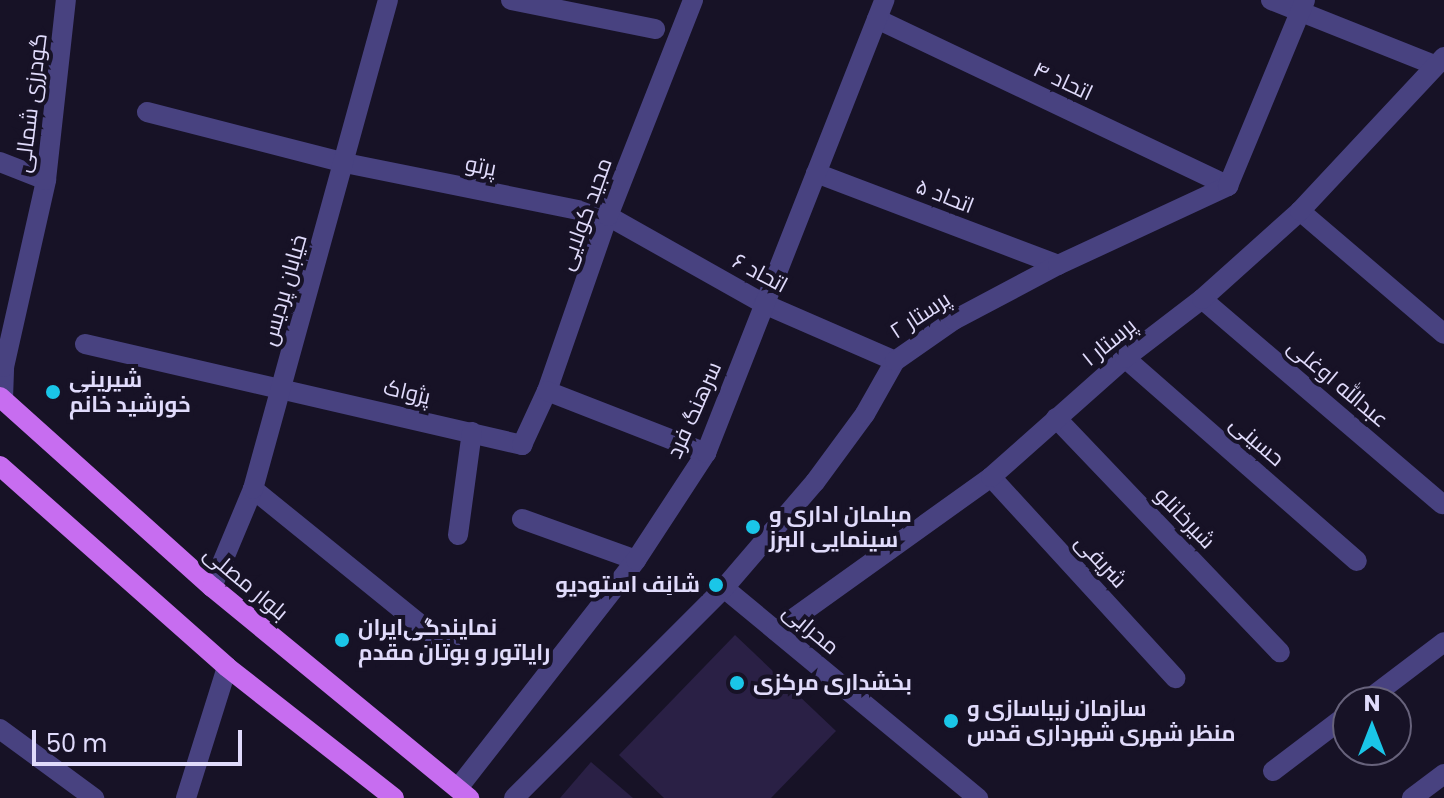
<!DOCTYPE html>
<meta charset="utf-8">
<style>
body{margin:0}
#map{position:relative;width:1444px;height:798px;overflow:hidden;background:#171226;font-family:Poppins,Cairo,sans-serif}
div>[style]{position:absolute}
.building>*{inset:0;background:#2a2045}
.minor>*{height:20px;margin:-10px;padding:0 10px;transform-origin:10px;border-radius:10px;background:#484280}
.major>*{height:20px;margin:-10px;padding:0 10px;transform-origin:10px;border-radius:10px;background:#c76df0}
.dots>*{width:22px;height:22px;translate:-50% -50%;box-sizing:border-box;border:4px solid #171226;border-radius:50%}
span{translate:-50% -50%;white-space:nowrap;text-align:center;line-height:1.15;-webkit-text-stroke:8px #171226;paint-order:stroke}
.street-label{font-size:22px;color:#e0dbfb}
.poi-label{font-size:22px;color:#e0dbfb;font-weight:700}
.left{translate:0 -50%;text-align:left}
.right{translate:-100% -50%;text-align:right}
.north{position:absolute;left:1332px;top:686px;width:80px;height:80px;box-sizing:border-box;background:#171226;border:2px solid #67627b;border-radius:50%;rotate:0deg;font-size:22px;font-weight:700;line-height:32px;text-align:center;color:#e0dbfb}
.north::after{content:'';display:block;margin:auto;width:28px;height:36px;background:#1ac6e8;clip-path:polygon(50% 0,100% 100%,50% 72%,0 100%)}
.scale{position:absolute;left:32px;top:730px;width:210px;height:36px;box-sizing:border-box;border:4px solid #e0dbfb;border-top:0;padding-left:10px;font-size:24px;line-height:28px;white-space:nowrap;color:#e0dbfb;-webkit-text-stroke:6px #171226;paint-order:stroke}
</style>
<div id="map">
<div class="building">
<div style="clip-path:polygon(735px 635px,836px 731px,771px 798px,664px 798px,619px 755px)"></div>
<div style="clip-path:polygon(591px 762px,633px 798px,560px 798px)"></div>
</div>
<div class="minor">
<div style="left:511px;top:0;width:147px;rotate:11.4deg"></div>
<div style="left:1271px;top:0;width:175px;rotate:21.7deg"></div>
<div style="left:877px;top:19px;width:389px;rotate:25.4deg"></div>
<div style="left:147px;top:112px;width:204px;rotate:14.4deg"></div>
<div style="left:345px;top:163px;width:268px;rotate:11.4deg"></div>
<div style="left:608px;top:216px;width:179px;rotate:29.4deg"></div>
<div style="left:764px;top:304px;width:143px;rotate:23.5deg"></div>
<div style="left:0;top:162px;width:49px;rotate:21.4deg"></div>
<div style="left:816px;top:173px;width:259px;rotate:20.8deg"></div>
<div style="left:1300px;top:211px;width:189px;rotate:40.5deg"></div>
<div style="left:1202px;top:299px;width:316px;rotate:40.5deg"></div>
<div style="left:85px;top:344px;width:449px;rotate:13deg"></div>
<div style="left:522px;top:445px;width:60px;rotate:-65.2deg"></div>
<div style="left:547px;top:391px;width:185px;rotate:-70.8deg"></div>
<div style="left:608px;top:216px;width:232px;rotate:-68.5deg"></div>
<div style="left:1125px;top:358px;width:308px;rotate:41.2deg"></div>
<div style="left:547px;top:391px;width:171px;rotate:21.3deg"></div>
<div style="left:3px;top:399px;width:32px;rotate:-88deg"></div>
<div style="left:4px;top:367px;width:192px;rotate:-77.3deg"></div>
<div style="left:46px;top:180px;width:181px;rotate:-83.7deg"></div>
<div style="left:1056px;top:418px;width:324px;rotate:46.3deg"></div>
<div style="left:991px;top:477px;width:273px;rotate:47.5deg"></div>
<div style="left:253px;top:489px;width:256px;rotate:39deg"></div>
<div style="left:522px;top:519px;width:121px;rotate:19.8deg"></div>
<div style="left:458px;top:535px;width:104px;rotate:-82.3deg"></div>
<div style="left:212px;top:587px;width:106px;rotate:-67.3deg"></div>
<div style="left:253px;top:489px;width:507px;rotate:-74.57deg"></div>
<div style="left:724px;top:588px;width:330px;rotate:39.6deg"></div>
<div style="left:776px;top:631px;width:264px;rotate:-35.6deg"></div>
<div style="left:991px;top:477px;width:179px;rotate:-41.6deg"></div>
<div style="left:1125px;top:358px;width:97px;rotate:-37.5deg"></div>
<div style="left:1202px;top:299px;width:132px;rotate:-41.9deg"></div>
<div style="left:1300px;top:211px;width:211px;rotate:-46.9deg"></div>
<div style="left:1365px;top:702px;width:99px;rotate:-37.2deg"></div>
<div style="left:0;top:729px;width:117px;rotate:36.3deg"></div>
<div style="left:1273px;top:771px;width:94px;rotate:-37.2deg"></div>
<div style="left:458px;top:788px;width:289px;rotate:-52deg"></div>
<div style="left:636px;top:560px;width:128px;rotate:-56.8deg"></div>
<div style="left:706px;top:453px;width:487px;rotate:-68.5deg"></div>
<div style="left:186px;top:798px;width:137px;rotate:-72.6deg"></div>
<div style="left:514px;top:798px;width:297px;rotate:-45deg"></div>
<div style="left:724px;top:588px;width:140px;rotate:-49.4deg"></div>
<div style="left:815px;top:482px;width:84px;rotate:-53.7deg"></div>
<div style="left:865px;top:414px;width:61px;rotate:-60.5deg"></div>
<div style="left:895px;top:361px;width:72px;rotate:-34.8deg"></div>
<div style="left:954px;top:320px;width:118px;rotate:-27.9deg"></div>
<div style="left:1058px;top:265px;width:187px;rotate:-24.9deg"></div>
<div style="left:1228px;top:186px;width:201px;rotate:-67.5deg"></div>
<div style="left:1412px;top:798px;width:40px;rotate:-37deg"></div>
</div>
<div class="major">
<div style="left:0;top:397px;width:285px;rotate:41.9deg"></div>
<div style="left:212px;top:587px;width:333px;rotate:39.4deg"></div>
<div style="left:0;top:466px;width:303px;rotate:41.5deg"></div>
<div style="left:227px;top:667px;width:212px;rotate:38.1deg"></div>
</div>
<div class="dots">
<div style="left:53px;top:392px;background:#1ac6e8"></div>
<div style="left:753px;top:527px;background:#1ac6e8"></div>
<div style="left:716px;top:585px;background:#1ac6e8"></div>
<div style="left:342px;top:640px;background:#1ac6e8"></div>
<div style="left:737px;top:683px;background:#1ac6e8"></div>
<div style="left:951px;top:721px;background:#1ac6e8"></div>
</div>
<div class="street-label">
<span style="left:1063px;top:81px;rotate:25deg">اتحاد ۴</span>
<span style="left:31px;top:103px;rotate:-83deg">گودرزی شمالی</span>
<span style="left:481px;top:166px;rotate:11deg">پرتو</span>
<span style="left:945px;top:196px;rotate:21deg">اتحاد ۵</span>
<span style="left:585px;top:214px;rotate:-70deg">مجید کولایی</span>
<span style="left:760px;top:273px;rotate:28deg">اتحاد ۶</span>
<span style="left:284px;top:290px;rotate:-74deg">خیابان پردیس</span>
<span style="left:920px;top:315px;rotate:-33deg">پرستار ۲</span>
<span style="left:1109px;top:342px;rotate:-39deg">پرستار ۱</span>
<span style="left:1338px;top:383px;rotate:40deg">عبدالله اوغلی</span>
<span style="left:407px;top:392px;rotate:13deg">پژواک</span>
<span style="left:694px;top:410px;rotate:-66deg">سرهنگ فرد</span>
<span style="left:1257px;top:441px;rotate:41deg">حسینی</span>
<span style="left:1185px;top:518px;rotate:46deg">شیرخانلو</span>
<span style="left:1101px;top:561px;rotate:47deg">شریفی</span>
<span style="left:246px;top:583px;rotate:40deg">بلوار مصلی</span>
<span style="left:811px;top:629px;rotate:40deg">محرابی</span>
</div>
<div class="poi-label">
<span class="left" style="left:69px;top:392px">شیرینی<br>خورشید خانم</span>
<span class="left" style="left:769px;top:527px">مبلمان اداری و<br>سینمایی البرز</span>
<span class="right" style="left:700px;top:585px">شانِف استودیو</span>
<span class="left" style="left:358px;top:640px">نمایندگی‌ایران<br>رایاتور و بوتان مقدم</span>
<span class="left" style="left:753px;top:683px">بخشداری مرکزی</span>
<span class="left" style="left:967px;top:721px">سازمان زیباسازی و<br>منظر شهری شهرداری قدس</span>
</div>
<div class="north">N</div>
<div class="scale">50 m</div>
</div>
